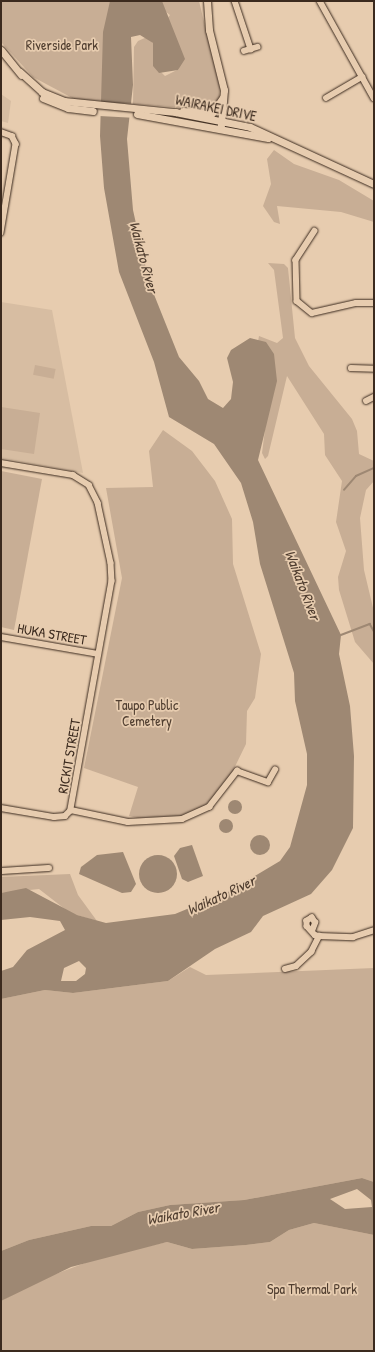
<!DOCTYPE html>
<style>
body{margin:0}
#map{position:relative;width:375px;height:1352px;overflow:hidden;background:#e7ccaf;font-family:"Patrick Hand",sans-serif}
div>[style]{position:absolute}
.built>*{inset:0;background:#d7bda2}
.green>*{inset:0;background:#c8ae95;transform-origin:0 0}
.water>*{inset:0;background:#9e8873}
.round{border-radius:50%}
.pier>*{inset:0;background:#e7ccaf;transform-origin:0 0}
.stream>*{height:1.5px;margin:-0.75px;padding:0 0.75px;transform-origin:0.75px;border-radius:0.75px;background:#9e8873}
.roads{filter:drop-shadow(0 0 1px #3b2a1e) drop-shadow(0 0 1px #3b2a1e)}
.minor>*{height:5.5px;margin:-2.75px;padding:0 2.75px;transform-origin:2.75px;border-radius:2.75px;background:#e7ccaf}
.tertiary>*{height:7px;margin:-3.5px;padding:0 3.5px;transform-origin:3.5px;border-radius:3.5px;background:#e7ccaf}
.secondary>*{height:7px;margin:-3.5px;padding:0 3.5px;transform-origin:3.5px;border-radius:3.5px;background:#e7ccaf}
span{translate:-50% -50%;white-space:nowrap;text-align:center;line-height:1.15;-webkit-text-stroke:3.5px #e7ccaf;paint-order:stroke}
.park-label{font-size:14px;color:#503e30}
.street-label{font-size:14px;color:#3b2a1e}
.water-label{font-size:15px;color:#4f3d2f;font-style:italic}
.frame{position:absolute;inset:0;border:2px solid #3b2a1e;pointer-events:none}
</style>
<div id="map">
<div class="built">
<div style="clip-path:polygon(1px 94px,11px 101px,8px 123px,1px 121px)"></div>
<div style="clip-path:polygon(1px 302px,52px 310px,83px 473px,1px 458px)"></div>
</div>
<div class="green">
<div style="clip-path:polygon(1px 1px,112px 1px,103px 101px,76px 100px,33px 77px,1px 42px)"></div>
<div style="clip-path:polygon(157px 1px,199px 1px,220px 88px,218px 105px,212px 110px,133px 104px,134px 47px,138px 41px,147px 37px,156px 46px,160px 71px,165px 76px,179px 69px,164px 23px,170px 15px,158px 6px)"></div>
<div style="clip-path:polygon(274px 150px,294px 164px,339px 180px,374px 201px,374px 222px,341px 212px,277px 206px,280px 224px,274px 222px,263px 206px,271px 184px,267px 159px)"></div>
<div style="clip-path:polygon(268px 263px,284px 264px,288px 268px,295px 338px,309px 366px,352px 419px,357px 431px,359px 454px,374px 461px,374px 481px,366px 490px,360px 518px,364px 570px,374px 612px,374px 664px,355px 642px,339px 590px,338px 577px,346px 551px,336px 522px,342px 481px,325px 455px,324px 434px,287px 376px,268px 456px,265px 459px,262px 453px,272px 375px,257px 347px,259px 336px,277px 343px,283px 338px,274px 270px)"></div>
<div style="left:35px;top:365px;width:21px;height:10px;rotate:11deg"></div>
<div style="clip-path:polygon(1px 407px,40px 413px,34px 454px,1px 449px)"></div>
<div style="clip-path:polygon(163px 430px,192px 451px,215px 481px,232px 519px,233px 564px,261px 654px,255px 698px,247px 711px,246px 744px,226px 785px,204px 806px,183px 816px,138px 818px,129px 816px,138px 787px,84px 768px,122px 578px,106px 488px,153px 487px,149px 451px)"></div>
<div style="clip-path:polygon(1px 471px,42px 479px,14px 630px,1px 627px)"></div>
<div style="clip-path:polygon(70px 874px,78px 895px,97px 921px,70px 913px,39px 889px,1px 893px,1px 877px)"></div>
<div style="clip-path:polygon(190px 967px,206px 975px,374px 968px,374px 1182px,362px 1178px,244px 1200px,170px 1205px,138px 1212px,111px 1226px,91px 1226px,29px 1240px,1px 1251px,1px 999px,45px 990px,73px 993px,168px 981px)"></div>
<div style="clip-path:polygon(314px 1223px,374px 1235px,374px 1351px,1px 1351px,1px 1301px,37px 1281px,101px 1257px,167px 1242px,192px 1249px,246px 1245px,270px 1242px,289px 1230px)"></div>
</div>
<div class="water">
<div style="clip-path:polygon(evenodd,110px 1px,162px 1px,185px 59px,178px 70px,159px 73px,153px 66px,153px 43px,140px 35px,131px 37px,133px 85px,127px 139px,133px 210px,149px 282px,179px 357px,199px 381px,208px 399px,223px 408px,231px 399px,233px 382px,227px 358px,231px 350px,250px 338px,266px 342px,274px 354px,277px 381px,258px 460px,341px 635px,339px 654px,350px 706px,354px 756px,353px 828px,332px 870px,311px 894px,263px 916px,251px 932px,215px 949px,168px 981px,73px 993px,45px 990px,1px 999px,1px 971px,13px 967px,27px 950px,65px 930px,60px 921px,30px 917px,1px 920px,1px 893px,26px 888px,77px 915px,106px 923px,175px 914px,228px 892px,280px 861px,290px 847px,307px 785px,307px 754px,295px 701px,294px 673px,260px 564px,253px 522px,241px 483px,214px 444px,169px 417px,154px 362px,119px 272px,104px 188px,100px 136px,103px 32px,110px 1px,79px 961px,86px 968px,85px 974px,76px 981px,61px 981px,64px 968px,79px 961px)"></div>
<div class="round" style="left:228px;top:800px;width:14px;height:14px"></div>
<div class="round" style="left:219px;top:819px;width:14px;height:14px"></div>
<div class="round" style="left:250px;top:835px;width:20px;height:20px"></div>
<div style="clip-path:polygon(192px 845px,203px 876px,188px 882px,182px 879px,174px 856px,180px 848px)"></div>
<div style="clip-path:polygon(123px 852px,136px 884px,131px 892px,122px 893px,79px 874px,81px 867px,97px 855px)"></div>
<div class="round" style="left:139px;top:855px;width:38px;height:38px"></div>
<div style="clip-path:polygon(evenodd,362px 1178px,374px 1182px,374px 1235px,314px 1223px,289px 1230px,270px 1242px,246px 1245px,192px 1249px,167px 1242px,71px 1267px,1px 1301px,1px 1251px,29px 1240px,91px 1226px,111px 1226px,138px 1212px,170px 1205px,244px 1200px,362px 1178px,357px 1189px,371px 1200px,372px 1207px,345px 1209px,330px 1199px,357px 1189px)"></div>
</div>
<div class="pier">
<div style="left:100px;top:102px;width:33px;height:14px;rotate:3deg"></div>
</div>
<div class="stream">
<div style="left:344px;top:490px;width:18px;rotate:-49deg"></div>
<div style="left:356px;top:476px;width:20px;rotate:-24deg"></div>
<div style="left:341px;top:635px;width:31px;rotate:-21deg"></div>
<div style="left:370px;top:624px;width:8px;rotate:60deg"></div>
</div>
<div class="roads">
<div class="minor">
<div style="left:235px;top:1px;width:51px;rotate:71.6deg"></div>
<div style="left:320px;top:1px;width:111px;rotate:60.9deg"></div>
<div style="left:244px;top:51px;width:14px;rotate:-17deg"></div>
<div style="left:326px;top:98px;width:42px;rotate:-30.3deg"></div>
<div style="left:1px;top:132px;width:12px;rotate:20deg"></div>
<div style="left:12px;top:136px;width:9px;rotate:63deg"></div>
<div style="left:16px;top:144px;width:90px;rotate:99.6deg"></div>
<div style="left:315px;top:231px;width:35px;rotate:123deg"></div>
<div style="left:296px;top:260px;width:41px;rotate:88.6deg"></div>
<div style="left:297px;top:301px;width:19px;rotate:39deg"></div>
<div style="left:312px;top:313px;width:45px;rotate:-12.8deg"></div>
<div style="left:356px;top:303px;width:18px"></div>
<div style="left:351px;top:368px;width:23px;rotate:2deg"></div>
<div style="left:366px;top:401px;width:9px;rotate:-27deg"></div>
<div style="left:1px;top:463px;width:73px;rotate:9.5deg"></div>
<div style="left:73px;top:475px;width:19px;rotate:32deg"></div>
<div style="left:89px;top:485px;width:20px;rotate:63deg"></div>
<div style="left:98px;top:503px;width:61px;rotate:77.8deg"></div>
<div style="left:111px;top:563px;width:18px;rotate:87deg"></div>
<div style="left:112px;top:581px;width:233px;rotate:100.2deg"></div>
<div style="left:1px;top:637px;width:98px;rotate:9.9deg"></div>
<div style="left:1px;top:808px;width:54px;rotate:9.6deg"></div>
<div style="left:54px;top:817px;width:11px;rotate:-5deg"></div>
<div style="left:65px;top:816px;width:8px;rotate:-45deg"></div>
<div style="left:71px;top:810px;width:58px;rotate:11.9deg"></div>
<div style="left:128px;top:822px;width:54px;rotate:-3.2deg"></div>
<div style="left:182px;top:819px;width:30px;rotate:-24deg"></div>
<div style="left:209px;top:807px;width:46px;rotate:-52.1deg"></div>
<div style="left:237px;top:771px;width:33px;rotate:20deg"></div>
<div style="left:268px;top:782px;width:14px;rotate:-60deg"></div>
<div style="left:1px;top:871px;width:48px;rotate:-3.6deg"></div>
<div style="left:312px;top:931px;width:9px;rotate:-69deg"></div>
<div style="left:315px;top:923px;width:6px;rotate:-121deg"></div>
<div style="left:312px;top:918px;width:6px;rotate:149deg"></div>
<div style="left:307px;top:921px;width:5px;rotate:90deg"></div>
<div style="left:307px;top:926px;width:12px;rotate:48deg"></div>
<div style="left:315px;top:935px;width:4px;rotate:14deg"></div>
<div style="left:319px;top:936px;width:34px;rotate:2deg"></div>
<div style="left:353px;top:937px;width:22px;rotate:-18deg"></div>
<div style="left:285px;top:969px;width:11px;rotate:-15deg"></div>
<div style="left:296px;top:966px;width:21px;rotate:-43deg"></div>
<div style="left:311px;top:952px;width:18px;rotate:-63deg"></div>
</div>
<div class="tertiary">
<div style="left:207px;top:1px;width:29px;rotate:86deg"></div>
<div style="left:209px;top:30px;width:62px;rotate:76deg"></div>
<div style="left:224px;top:90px;width:37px;rotate:95deg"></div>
<div style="left:183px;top:111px;width:29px;rotate:4deg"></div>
<div style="left:212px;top:113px;width:19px;rotate:-55deg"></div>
</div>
<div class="secondary">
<div style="left:1px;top:50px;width:32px;rotate:51deg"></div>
<div style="left:20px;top:72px;width:30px;rotate:42deg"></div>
<div style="left:42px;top:92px;width:24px;rotate:22deg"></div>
<div style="left:64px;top:101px;width:112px;rotate:5.7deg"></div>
<div style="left:175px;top:112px;width:76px;rotate:11.3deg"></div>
<div style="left:250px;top:127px;width:136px;rotate:24.7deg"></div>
<div style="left:43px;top:98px;width:27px;rotate:22deg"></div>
<div style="left:68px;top:108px;width:25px;rotate:7deg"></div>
<div style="left:137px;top:114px;width:133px;rotate:10.4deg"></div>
</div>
</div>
<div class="park-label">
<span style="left:62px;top:45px">Riverside Park</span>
<span style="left:147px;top:713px">Taupo Public<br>Cemetery</span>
<span style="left:312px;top:1289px">Spa Thermal Park</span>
</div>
<div class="street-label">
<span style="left:216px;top:108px;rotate:12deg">WAIRAKEI DRIVE</span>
<span style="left:52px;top:634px;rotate:10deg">HUKA STREET</span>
<span style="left:69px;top:756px;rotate:-80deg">RICKIT STREET</span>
</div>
<div class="water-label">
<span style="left:144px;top:257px;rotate:75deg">Waikato River</span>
<span style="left:303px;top:585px;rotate:69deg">Waikato River</span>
<span style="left:221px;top:895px;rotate:-25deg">Waikato River</span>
<span style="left:183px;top:1213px;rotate:-10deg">Waikato River</span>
</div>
<div class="frame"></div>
</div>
